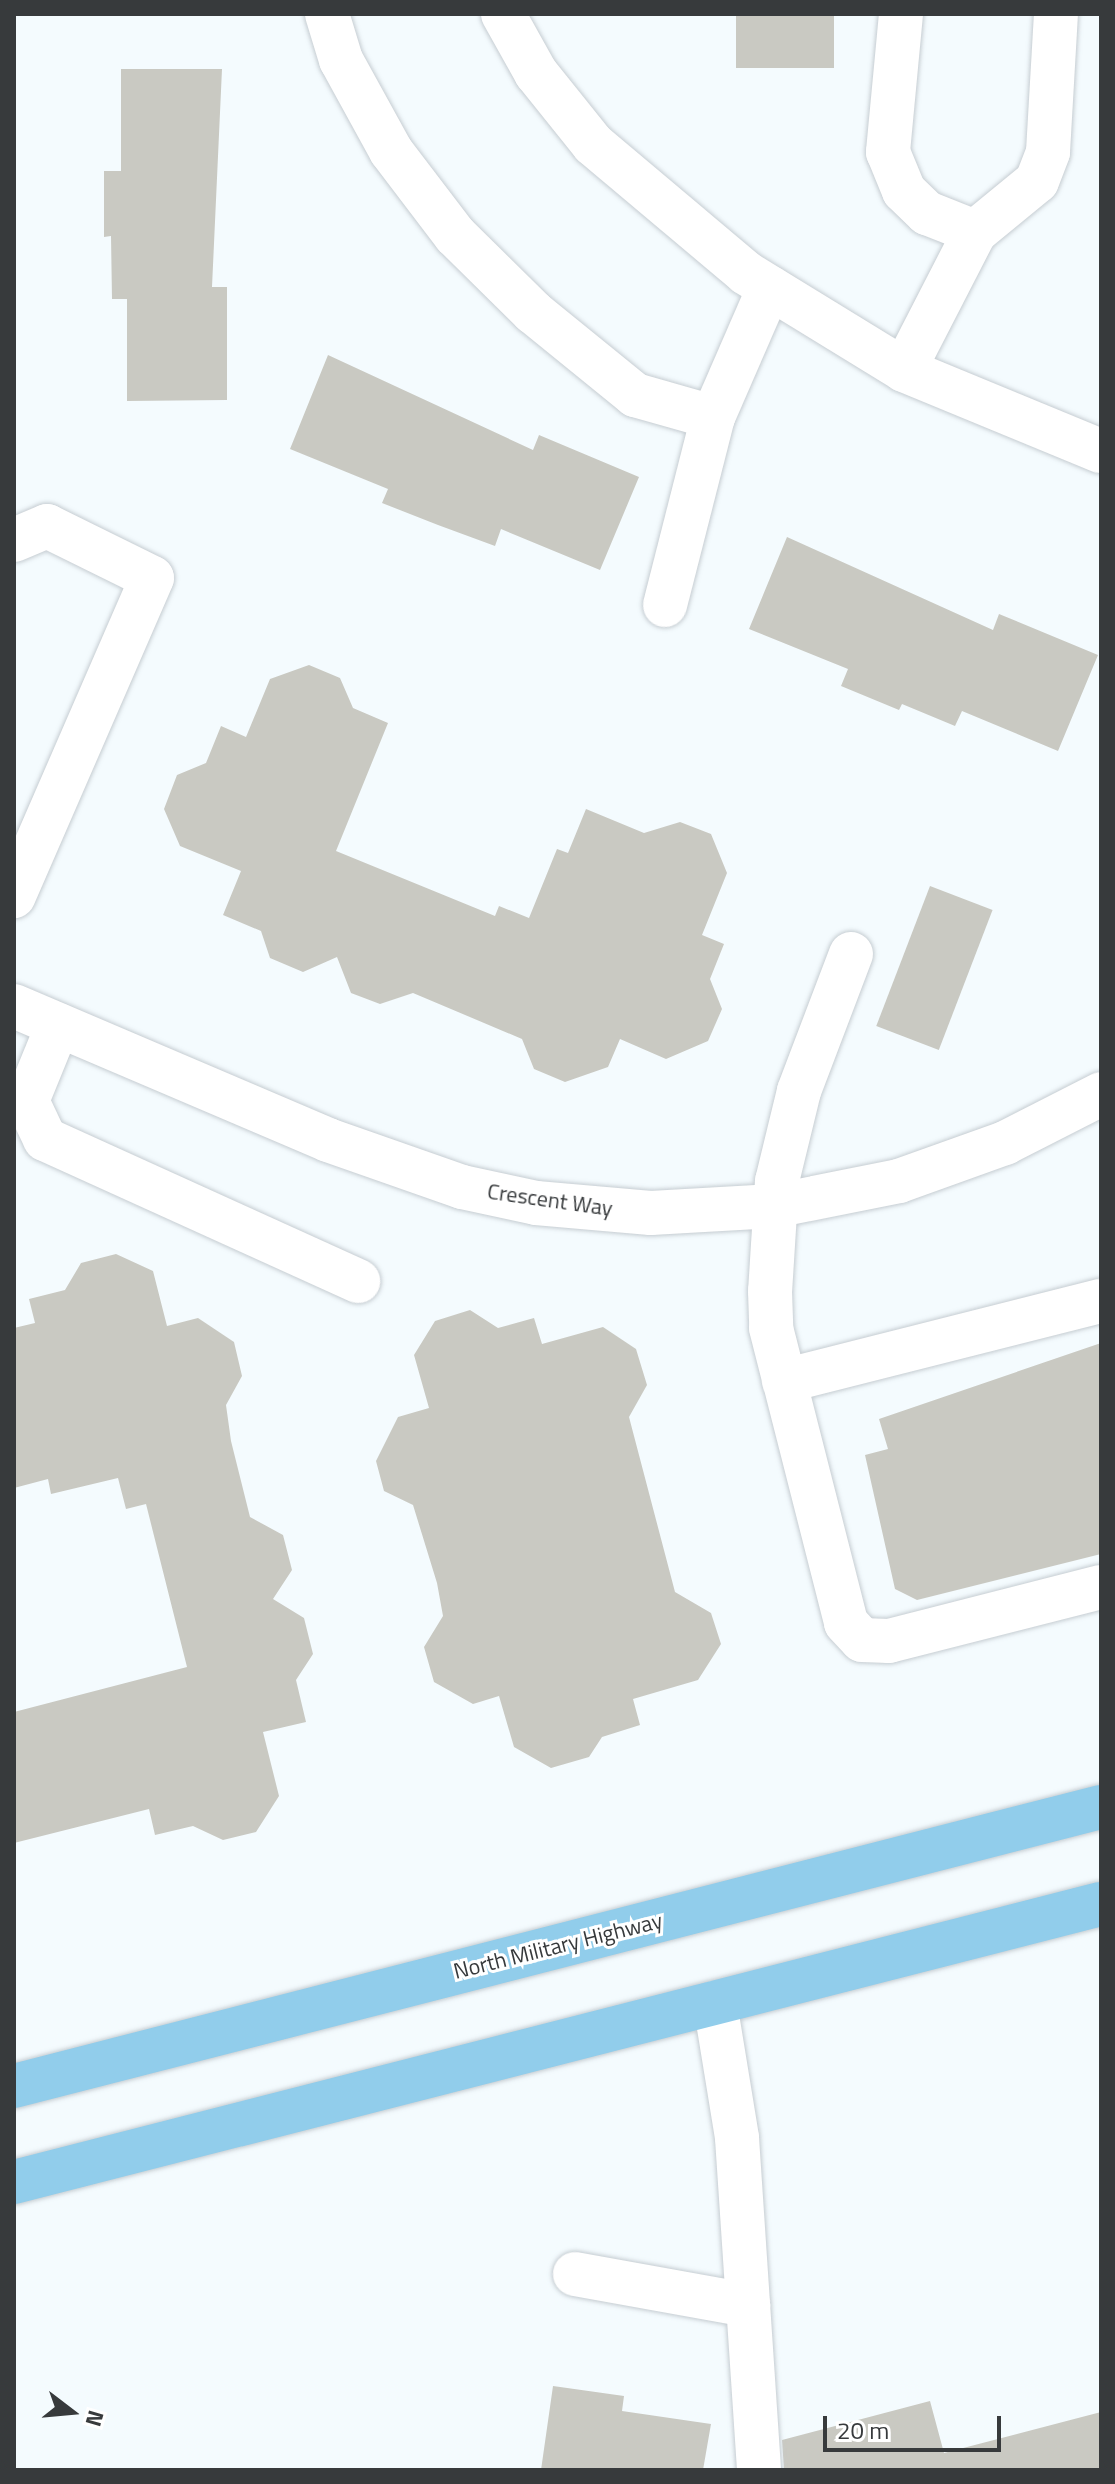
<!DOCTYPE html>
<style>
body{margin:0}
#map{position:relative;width:1115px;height:2484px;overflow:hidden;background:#f4fbfe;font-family:"Titillium Web",sans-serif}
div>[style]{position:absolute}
.building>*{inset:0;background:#c9c9c2;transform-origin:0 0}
.roads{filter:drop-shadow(0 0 2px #c6cdd2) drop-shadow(0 0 2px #c6cdd2)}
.minor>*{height:44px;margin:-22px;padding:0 22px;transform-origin:22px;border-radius:22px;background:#fff}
.major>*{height:44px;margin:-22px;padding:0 22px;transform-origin:22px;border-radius:22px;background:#91cdeb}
span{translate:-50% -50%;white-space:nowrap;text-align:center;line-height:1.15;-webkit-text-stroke:6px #fff;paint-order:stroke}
.street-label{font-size:22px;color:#373a3c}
.frame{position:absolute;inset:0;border:16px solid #373a3c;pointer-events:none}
.north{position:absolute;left:32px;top:2372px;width:80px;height:80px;-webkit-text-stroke:6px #fff;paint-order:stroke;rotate:106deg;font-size:22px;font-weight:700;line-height:32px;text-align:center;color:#373a3c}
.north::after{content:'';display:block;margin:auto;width:28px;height:36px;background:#373a3c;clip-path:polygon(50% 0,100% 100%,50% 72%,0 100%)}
.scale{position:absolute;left:823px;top:2416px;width:178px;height:36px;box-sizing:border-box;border:4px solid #373a3c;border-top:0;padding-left:10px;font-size:24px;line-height:28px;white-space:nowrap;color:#373a3c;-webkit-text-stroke:6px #fff;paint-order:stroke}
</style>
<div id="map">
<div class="building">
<div style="left:736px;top:14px;width:98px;height:54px"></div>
<div style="clip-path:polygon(121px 69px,222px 69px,212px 287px,227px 287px,227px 400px,127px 401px,127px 299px,112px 299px,111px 236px,104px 237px,104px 171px,121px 171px)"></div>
<div style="clip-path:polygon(328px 355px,533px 450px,539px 435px,639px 477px,600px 570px,501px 529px,495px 546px,438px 525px,382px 503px,388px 489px,290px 449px)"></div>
<div style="clip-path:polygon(787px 537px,993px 630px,999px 614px,1098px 655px,1058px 751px,962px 711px,955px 726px,902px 704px,899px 710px,841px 686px,848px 669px,749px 629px)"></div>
<div style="clip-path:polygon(309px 665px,340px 678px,353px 708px,388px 723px,336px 851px,495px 916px,499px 906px,529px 918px,557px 849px,568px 853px,586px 809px,644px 833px,680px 822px,711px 834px,727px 873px,702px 935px,724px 944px,710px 979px,722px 1009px,708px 1041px,666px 1059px,620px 1039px,608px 1067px,565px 1082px,534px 1069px,522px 1039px,413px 993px,380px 1004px,351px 993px,337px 957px,303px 972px,270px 958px,261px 931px,223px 915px,241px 871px,180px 846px,164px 809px,177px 775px,206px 763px,221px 726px,246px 737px,270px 679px)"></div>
<div style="left:930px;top:886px;width:67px;height:150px;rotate:21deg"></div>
<div style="clip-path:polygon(116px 1254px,153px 1271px,167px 1326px,198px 1318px,234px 1342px,242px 1376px,226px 1405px,231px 1441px,250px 1517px,283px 1535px,292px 1570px,273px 1599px,304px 1618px,313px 1654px,296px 1680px,306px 1722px,263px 1732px,279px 1796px,256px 1832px,223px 1840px,193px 1826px,155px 1835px,149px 1809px,14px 1843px,14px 1712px,187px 1667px,146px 1504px,126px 1509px,118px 1478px,51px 1494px,48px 1479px,14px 1488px,14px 1328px,35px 1323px,29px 1299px,65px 1290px,81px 1263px)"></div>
<div style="clip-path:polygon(470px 1310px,498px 1328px,534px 1318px,542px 1344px,603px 1327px,636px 1349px,647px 1385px,629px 1417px,675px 1592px,711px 1613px,721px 1644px,698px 1680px,633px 1699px,640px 1725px,602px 1737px,589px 1757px,551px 1768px,514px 1747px,499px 1696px,473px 1704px,434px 1682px,424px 1647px,443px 1616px,437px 1583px,413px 1505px,384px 1491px,376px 1461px,398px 1417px,429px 1408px,414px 1355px,435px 1321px)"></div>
<div style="clip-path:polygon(1101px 1343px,1101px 1554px,917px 1600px,895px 1589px,865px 1455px,888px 1449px,879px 1419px)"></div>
<div style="clip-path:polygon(553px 2386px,624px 2396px,622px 2411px,711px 2424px,703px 2470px,541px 2470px)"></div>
<div style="clip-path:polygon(930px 2401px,944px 2453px,1101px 2412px,1101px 2470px,784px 2470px,782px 2440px)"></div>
</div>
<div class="roads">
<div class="minor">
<div style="left:327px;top:14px;width:48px;rotate:73.1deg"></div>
<div style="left:341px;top:60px;width:104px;rotate:61.2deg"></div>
<div style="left:391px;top:151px;width:106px;rotate:52.7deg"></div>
<div style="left:455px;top:235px;width:110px;rotate:44.6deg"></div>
<div style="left:533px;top:312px;width:132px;rotate:39.1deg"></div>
<div style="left:635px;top:395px;width:81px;rotate:15.8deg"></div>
<div style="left:503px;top:14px;width:68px;rotate:60.8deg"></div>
<div style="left:536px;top:73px;width:91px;rotate:51.2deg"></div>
<div style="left:593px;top:144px;width:200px;rotate:40.1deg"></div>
<div style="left:746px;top:273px;width:185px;rotate:31.5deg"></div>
<div style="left:904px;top:370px;width:213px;rotate:22.4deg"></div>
<div style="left:901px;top:14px;width:139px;rotate:95.4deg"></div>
<div style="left:888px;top:152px;width:42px;rotate:67.7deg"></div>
<div style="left:904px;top:191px;width:32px;rotate:44deg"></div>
<div style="left:927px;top:213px;width:52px;rotate:21.6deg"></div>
<div style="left:975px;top:232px;width:80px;rotate:-39.4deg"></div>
<div style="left:1037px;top:181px;width:31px;rotate:-69deg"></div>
<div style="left:1048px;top:152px;width:138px;rotate:-86.7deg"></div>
<div style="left:904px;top:370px;width:155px;rotate:-62.8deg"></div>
<div style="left:14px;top:540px;width:36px;rotate:-23deg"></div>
<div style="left:47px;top:526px;width:117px;rotate:26.3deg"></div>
<div style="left:152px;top:578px;width:347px;rotate:113.5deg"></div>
<div style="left:665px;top:605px;width:194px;rotate:-75.7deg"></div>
<div style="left:713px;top:417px;width:141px;rotate:-66.5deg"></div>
<div style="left:851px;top:954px;width:147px;rotate:110.8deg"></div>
<div style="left:799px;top:1091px;width:93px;rotate:103.7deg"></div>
<div style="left:777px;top:1181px;width:110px;rotate:93.6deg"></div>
<div style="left:770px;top:1291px;width:37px;rotate:88deg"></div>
<div style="left:771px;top:1328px;width:304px;rotate:75.7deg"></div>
<div style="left:846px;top:1623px;width:23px;rotate:47deg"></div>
<div style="left:862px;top:1640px;width:27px;rotate:2deg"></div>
<div style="left:889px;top:1641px;width:219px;rotate:-14.3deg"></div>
<div style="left:14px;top:1006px;width:341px;rotate:23.1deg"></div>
<div style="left:328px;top:1140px;width:142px;rotate:19.3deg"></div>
<div style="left:462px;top:1187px;width:76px;rotate:12.2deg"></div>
<div style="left:536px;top:1203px;width:115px;rotate:5deg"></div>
<div style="left:651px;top:1213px;width:123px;rotate:-3.3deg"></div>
<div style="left:774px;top:1206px;width:127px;rotate:-11.3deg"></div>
<div style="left:899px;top:1181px;width:113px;rotate:-19.7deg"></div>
<div style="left:1005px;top:1143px;width:108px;rotate:-27deg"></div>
<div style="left:58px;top:1025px;width:82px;rotate:112.2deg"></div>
<div style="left:27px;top:1101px;width:42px;rotate:64.7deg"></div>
<div style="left:45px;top:1139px;width:344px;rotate:24.4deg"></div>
<div style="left:784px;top:1381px;width:327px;rotate:-14.2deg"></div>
<div style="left:715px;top:2003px;width:137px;rotate:80.7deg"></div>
<div style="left:737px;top:2138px;width:333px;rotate:86.2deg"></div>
<div style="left:575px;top:2274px;width:176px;rotate:10.2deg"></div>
</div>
<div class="major">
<div style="left:14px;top:2086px;width:1122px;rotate:-14.4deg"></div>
<div style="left:14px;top:2182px;width:1122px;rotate:-14.35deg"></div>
</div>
</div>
<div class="street-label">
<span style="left:550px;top:1200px;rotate:8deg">Crescent Way</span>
<span style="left:558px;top:1946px;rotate:-14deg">North Military Highway</span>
</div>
<div class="frame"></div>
<div class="north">N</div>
<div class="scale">20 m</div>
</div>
